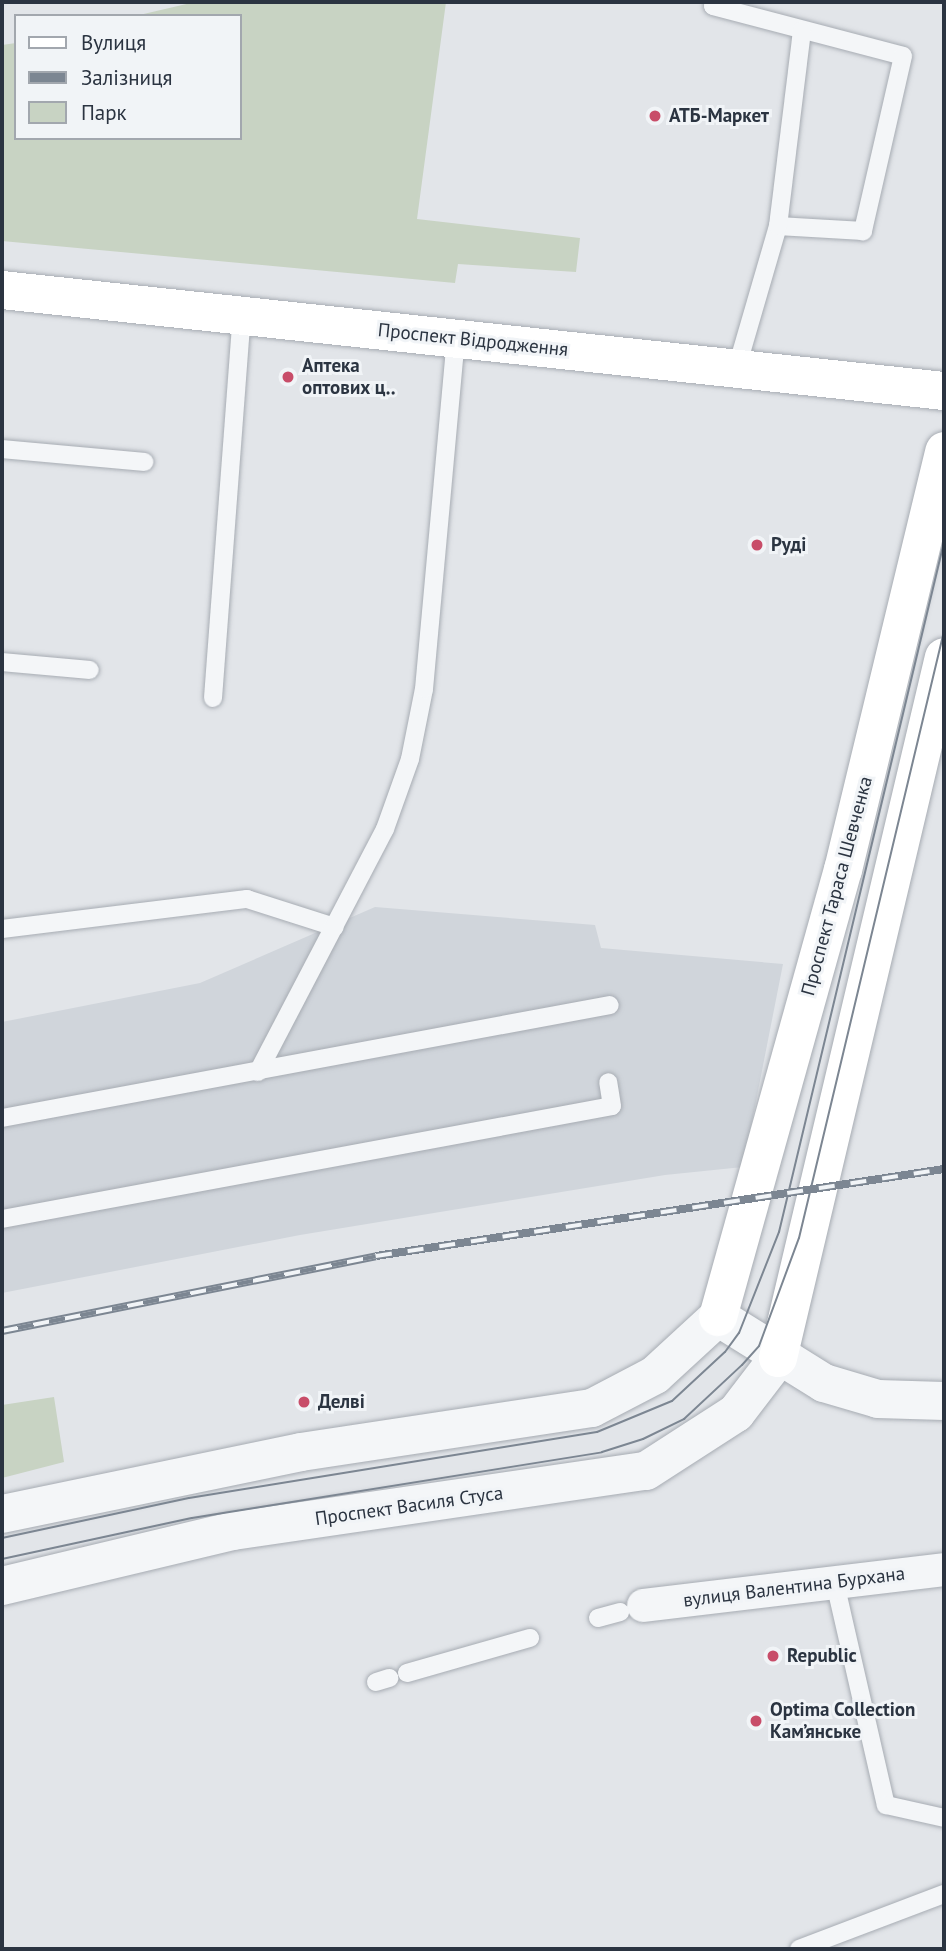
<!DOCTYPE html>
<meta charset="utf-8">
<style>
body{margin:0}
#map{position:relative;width:946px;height:1951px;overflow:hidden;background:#e2e5e9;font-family:"PT Sans",sans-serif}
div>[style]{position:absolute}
.built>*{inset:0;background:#d0d5db}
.green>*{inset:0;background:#c8d3c3}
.roads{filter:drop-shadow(0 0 2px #a7acb3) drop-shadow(0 0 2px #a7acb3)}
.service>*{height:18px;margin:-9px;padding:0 9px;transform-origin:9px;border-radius:9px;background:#f4f6f8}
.minor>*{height:33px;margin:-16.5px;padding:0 16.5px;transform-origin:16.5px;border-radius:16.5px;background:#f4f6f8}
.tertiary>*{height:38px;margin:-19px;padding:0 19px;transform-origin:19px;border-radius:19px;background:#f4f6f8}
.secondary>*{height:38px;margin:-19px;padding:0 19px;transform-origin:19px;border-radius:19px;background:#fff}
.tram>*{height:2px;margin:-1px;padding:0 1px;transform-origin:1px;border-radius:1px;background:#7c8692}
.rail>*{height:8px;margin-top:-4px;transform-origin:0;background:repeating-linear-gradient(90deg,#f1f4f7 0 16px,#7c8692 0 32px);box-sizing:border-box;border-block:2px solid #7c8692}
.dots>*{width:19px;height:19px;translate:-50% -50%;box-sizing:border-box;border:4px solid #f1f4f7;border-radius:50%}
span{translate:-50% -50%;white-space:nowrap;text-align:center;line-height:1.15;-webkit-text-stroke:6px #f1f4f7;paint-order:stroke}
.poi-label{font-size:19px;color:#2b3441;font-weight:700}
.left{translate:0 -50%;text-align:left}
.street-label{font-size:19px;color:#2b3441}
.frame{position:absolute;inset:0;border:4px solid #2b3441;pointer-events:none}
.legend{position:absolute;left:14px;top:14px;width:228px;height:126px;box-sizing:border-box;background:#f1f4f7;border:2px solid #a2a7ae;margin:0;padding:9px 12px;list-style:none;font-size:21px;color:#2b3441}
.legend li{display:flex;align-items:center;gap:14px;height:35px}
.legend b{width:35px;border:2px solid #a2a7ae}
</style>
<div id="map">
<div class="built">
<div style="clip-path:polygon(375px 907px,595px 925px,601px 948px,783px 964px,743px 1167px,665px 1175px,300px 1235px,2px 1293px,2px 1022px,200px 983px)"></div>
</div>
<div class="green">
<div style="clip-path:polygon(195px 2px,446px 2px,417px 219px,580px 238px,576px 272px,458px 264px,455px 283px,2px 241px,2px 45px,16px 43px,16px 138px,240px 138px,240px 16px,135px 16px)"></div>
<div style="clip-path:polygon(54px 1397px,64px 1462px,2px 1478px,2px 1405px)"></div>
</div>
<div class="roads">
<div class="service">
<div style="left:714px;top:2px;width:4px;rotate:104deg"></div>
<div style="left:713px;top:6px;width:196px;rotate:14.7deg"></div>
<div style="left:903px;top:56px;width:180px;rotate:102.9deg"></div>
<div style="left:863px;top:231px;width:85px;rotate:-176.6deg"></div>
<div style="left:737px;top:367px;width:147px;rotate:-73.8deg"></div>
<div style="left:778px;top:226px;width:197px;rotate:-83deg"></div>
<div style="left:2px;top:449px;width:143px;rotate:5.2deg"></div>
<div style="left:2px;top:662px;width:88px;rotate:5.2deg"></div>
<div style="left:213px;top:698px;width:383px;rotate:-85.7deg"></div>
<div style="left:2px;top:929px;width:247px;rotate:-7deg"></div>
<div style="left:247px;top:899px;width:92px;rotate:17.7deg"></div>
<div style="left:258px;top:1072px;width:274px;rotate:-62.4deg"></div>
<div style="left:385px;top:829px;width:74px;rotate:-70.3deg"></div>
<div style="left:410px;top:759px;width:71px;rotate:-78.7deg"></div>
<div style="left:424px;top:689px;width:351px;rotate:-84.8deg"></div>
<div style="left:2px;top:1118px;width:618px;rotate:-10.53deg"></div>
<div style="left:2px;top:1219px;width:620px;rotate:-10.49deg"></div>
<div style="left:612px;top:1106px;width:24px;rotate:-99deg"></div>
<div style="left:835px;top:1583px;width:228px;rotate:77.1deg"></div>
<div style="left:886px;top:1805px;width:59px;rotate:12.6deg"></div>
<div style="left:598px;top:1618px;width:23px;rotate:-15deg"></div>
<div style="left:407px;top:1673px;width:128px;rotate:-15.9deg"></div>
<div style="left:376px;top:1682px;width:14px;rotate:-17deg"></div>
<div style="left:799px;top:1949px;width:155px;rotate:-20.8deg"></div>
</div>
<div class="minor">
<div style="left:643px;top:1605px;width:303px;rotate:-6.8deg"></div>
</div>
<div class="tertiary">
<div style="left:2px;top:1514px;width:305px;rotate:-11.7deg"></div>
<div style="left:301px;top:1452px;width:294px;rotate:-8.6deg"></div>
<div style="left:592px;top:1408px;width:71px;rotate:-27.6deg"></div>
<div style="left:655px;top:1375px;width:86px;rotate:-42.6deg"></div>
<div style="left:718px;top:1317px;width:125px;rotate:31.9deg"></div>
<div style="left:824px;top:1383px;width:56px;rotate:16.5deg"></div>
<div style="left:878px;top:1399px;width:66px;rotate:1.7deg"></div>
<div style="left:2px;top:1586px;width:237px;rotate:-13.4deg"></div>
<div style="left:233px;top:1531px;width:417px;rotate:-8.3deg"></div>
<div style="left:646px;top:1471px;width:107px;rotate:-32.8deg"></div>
<div style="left:736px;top:1413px;width:69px;rotate:-52.6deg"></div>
</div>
<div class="secondary">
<div style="left:2px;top:290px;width:947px;rotate:6.12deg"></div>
<div style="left:718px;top:1317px;width:464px;rotate:-74.4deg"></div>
<div style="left:843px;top:870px;width:431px;rotate:-76.4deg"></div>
<div style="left:778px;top:1358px;width:720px;rotate:-76.68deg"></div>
</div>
</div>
<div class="tram">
<div style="left:2px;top:1538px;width:191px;rotate:-12.1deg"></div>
<div style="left:189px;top:1498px;width:413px;rotate:-9.2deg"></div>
<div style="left:597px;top:1432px;width:81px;rotate:-22.5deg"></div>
<div style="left:672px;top:1401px;width:72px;rotate:-42.8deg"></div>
<div style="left:725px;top:1352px;width:24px;rotate:-54deg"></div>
<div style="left:739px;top:1333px;width:109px;rotate:-68.4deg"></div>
<div style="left:779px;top:1232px;width:709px;rotate:-76.55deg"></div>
<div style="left:2px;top:1559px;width:194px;rotate:-12.2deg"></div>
<div style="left:192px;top:1518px;width:415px;rotate:-9.1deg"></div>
<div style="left:602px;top:1452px;width:43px;rotate:-17.6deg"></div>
<div style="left:643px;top:1439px;width:46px;rotate:-26deg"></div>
<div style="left:684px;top:1419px;width:79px;rotate:-43deg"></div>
<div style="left:742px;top:1365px;width:25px;rotate:-48deg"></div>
<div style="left:759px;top:1346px;width:115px;rotate:-69.7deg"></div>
<div style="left:799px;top:1238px;width:624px;rotate:-76.56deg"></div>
</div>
<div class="rail">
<div style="left:2px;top:1331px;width:381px;rotate:-11.3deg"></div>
<div style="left:376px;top:1256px;width:575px;rotate:-8.71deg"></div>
</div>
<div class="dots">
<div style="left:655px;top:116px;background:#c84d69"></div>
<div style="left:288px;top:377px;background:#c84d69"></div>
<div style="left:757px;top:545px;background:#c84d69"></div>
<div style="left:304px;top:1402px;background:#c84d69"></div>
<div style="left:773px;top:1656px;background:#c84d69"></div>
<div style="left:756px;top:1721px;background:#c84d69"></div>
</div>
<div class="poi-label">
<span class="left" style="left:669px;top:116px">АТБ-Маркет</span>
<span class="left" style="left:302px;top:377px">Аптека<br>оптових ц‥</span>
<span class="left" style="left:771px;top:545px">Рудi</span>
<span class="left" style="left:318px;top:1402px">Делві</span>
<span class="left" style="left:787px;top:1656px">Republic</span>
<span class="left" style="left:770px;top:1721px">Optima Collection<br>Кам’янське</span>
</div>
<div class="street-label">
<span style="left:473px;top:340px;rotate:6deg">Проспект Відродження</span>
<span style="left:837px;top:886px;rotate:-75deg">Проспект Тараса Шевченка</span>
<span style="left:409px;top:1506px;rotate:-8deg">Проспект Василя Стуса</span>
<span style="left:794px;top:1587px;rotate:-7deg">вулиця Валентина Бурхана</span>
</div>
<div class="frame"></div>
<ul class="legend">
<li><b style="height:9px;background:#fff"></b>Вулиця</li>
<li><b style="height:9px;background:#7c8692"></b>Залізниця</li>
<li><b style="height:19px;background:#c8d3c3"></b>Парк</li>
</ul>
</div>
